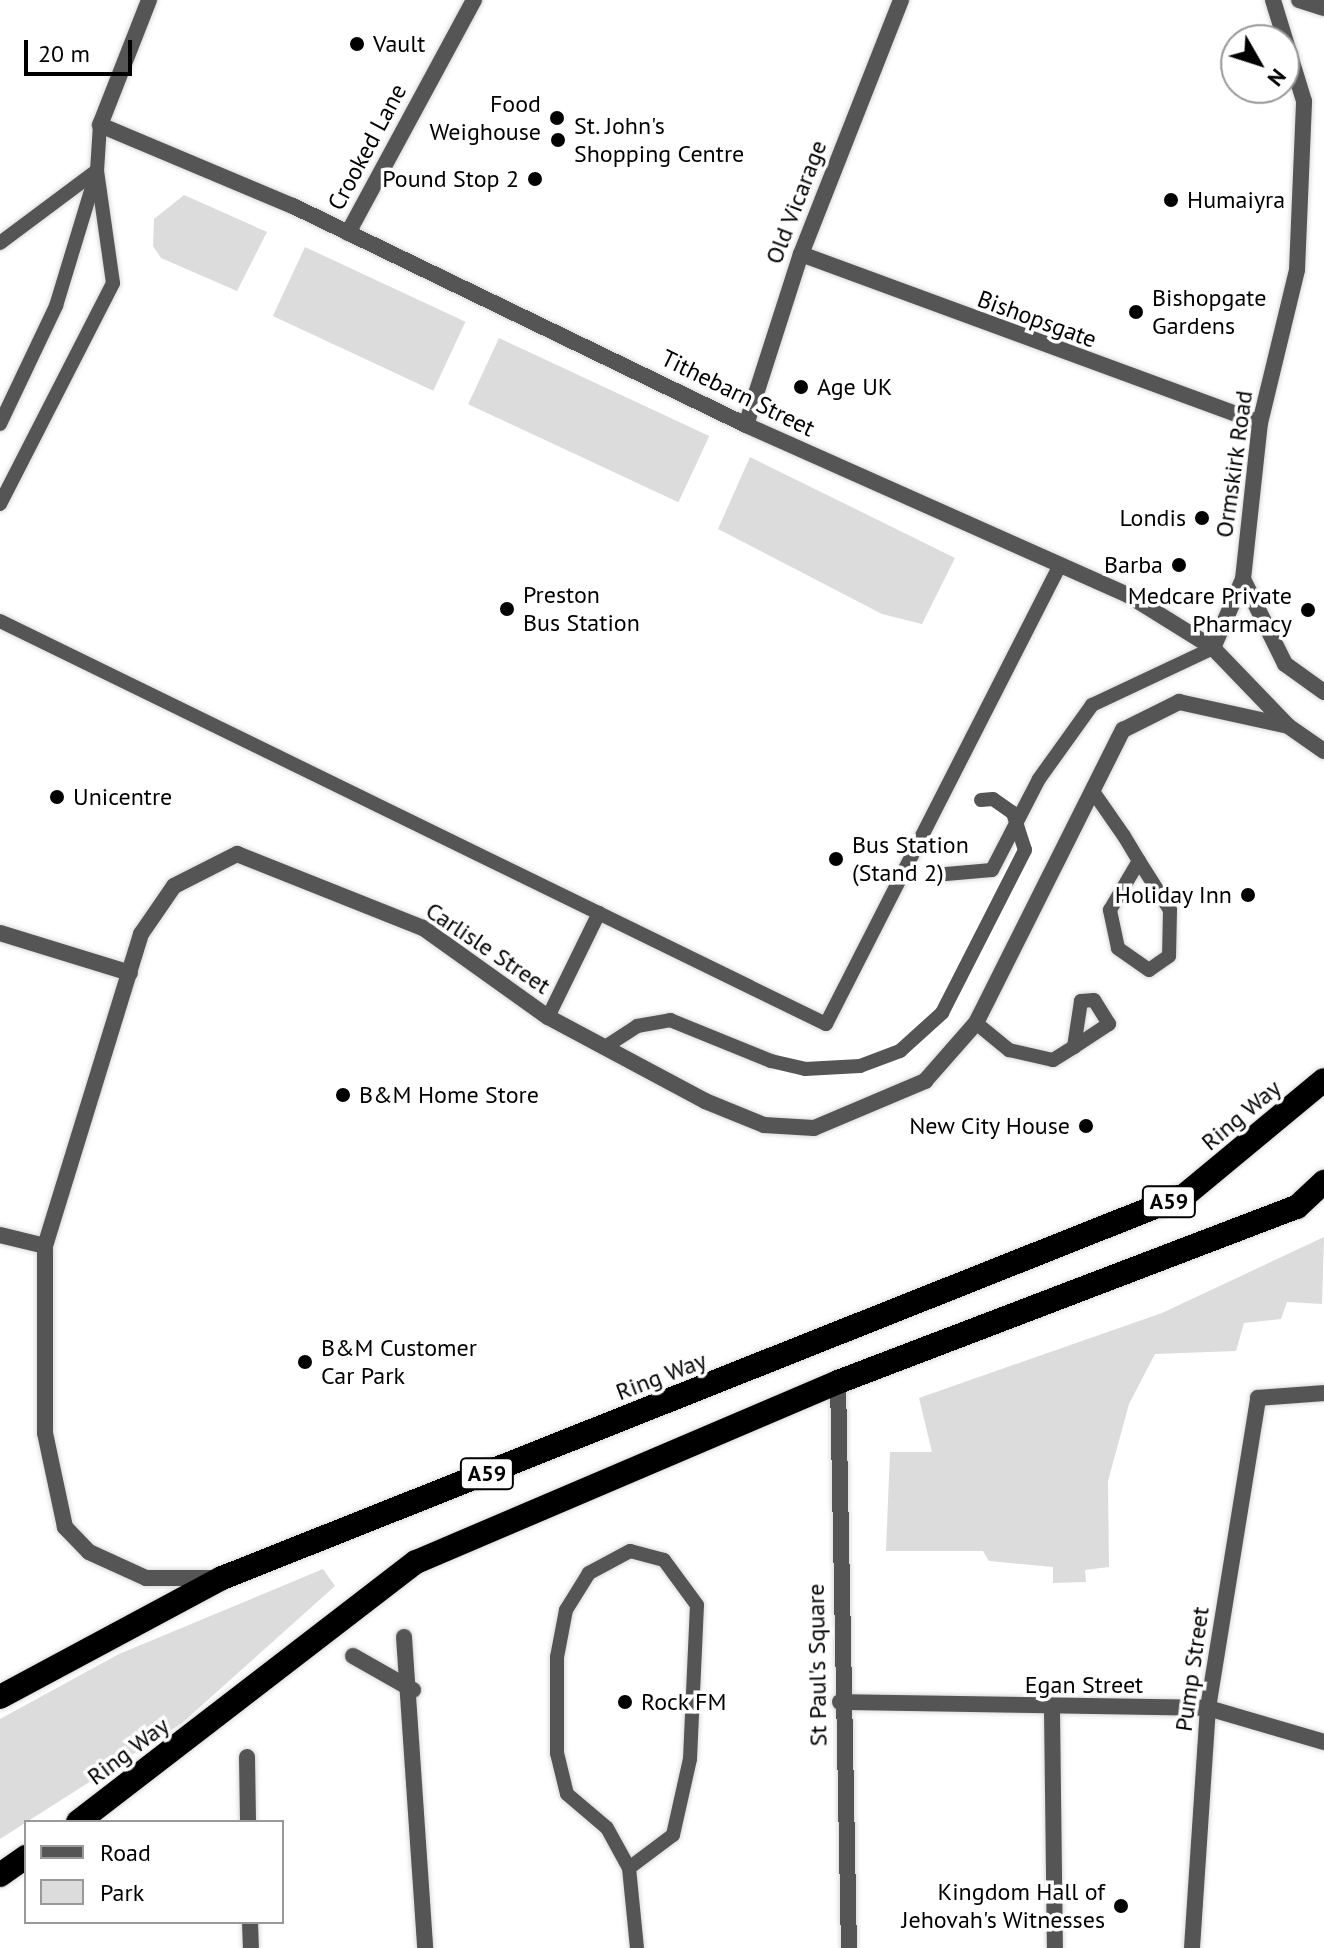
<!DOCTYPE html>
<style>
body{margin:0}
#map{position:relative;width:1324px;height:1948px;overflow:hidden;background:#fff;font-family:"PT Sans",sans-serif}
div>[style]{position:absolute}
.green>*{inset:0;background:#dcdcdc;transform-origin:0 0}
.roads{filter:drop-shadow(0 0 2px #dbdbdb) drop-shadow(0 0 2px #dbdbdb)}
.lane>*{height:14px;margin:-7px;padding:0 7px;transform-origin:7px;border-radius:7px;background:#555}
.street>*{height:16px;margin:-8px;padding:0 8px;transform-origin:8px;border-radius:8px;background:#555}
.highway>*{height:24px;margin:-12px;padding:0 12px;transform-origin:12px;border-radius:12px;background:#000}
.lane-bridge>*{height:14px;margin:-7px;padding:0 7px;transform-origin:7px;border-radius:7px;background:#555}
.dots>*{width:22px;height:22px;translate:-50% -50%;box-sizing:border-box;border:4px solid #fff;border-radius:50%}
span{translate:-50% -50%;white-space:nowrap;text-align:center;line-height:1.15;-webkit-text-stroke:7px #fff;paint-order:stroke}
.shield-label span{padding:2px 6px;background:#fff;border:2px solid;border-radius:6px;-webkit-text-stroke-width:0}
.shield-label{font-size:22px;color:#000;font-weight:700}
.poi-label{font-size:24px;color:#000}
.left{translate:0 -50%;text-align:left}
.right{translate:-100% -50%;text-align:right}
.street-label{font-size:24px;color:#000}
.legend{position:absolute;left:24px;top:1820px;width:260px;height:104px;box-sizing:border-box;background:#fff;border:2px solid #999;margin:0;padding:10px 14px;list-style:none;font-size:24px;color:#000}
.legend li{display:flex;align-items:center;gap:16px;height:40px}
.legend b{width:40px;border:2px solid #999}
.north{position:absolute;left:1220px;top:24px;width:80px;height:80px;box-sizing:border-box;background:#fff;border:2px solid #999;border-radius:50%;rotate:129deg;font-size:22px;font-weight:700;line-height:32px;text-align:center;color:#000}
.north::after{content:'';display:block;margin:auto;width:28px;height:36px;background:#000;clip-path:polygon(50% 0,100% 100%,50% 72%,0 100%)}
.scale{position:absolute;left:24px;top:40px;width:108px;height:36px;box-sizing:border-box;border:4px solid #000;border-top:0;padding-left:10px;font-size:24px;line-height:28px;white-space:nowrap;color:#000;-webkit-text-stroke:6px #fff;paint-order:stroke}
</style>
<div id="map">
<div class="green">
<div style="clip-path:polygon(184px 195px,267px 232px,237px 291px,161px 258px,153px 246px,154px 219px)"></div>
<div style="left:305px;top:247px;width:177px;height:76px;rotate:25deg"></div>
<div style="left:499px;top:338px;width:232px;height:73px;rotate:25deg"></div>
<div style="clip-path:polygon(750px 457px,955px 558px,922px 624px,882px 614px,718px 529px)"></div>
<div style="clip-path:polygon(1324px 1237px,1322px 1304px,1287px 1302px,1281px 1319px,1244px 1323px,1236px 1351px,1155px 1354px,1129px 1404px,1108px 1481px,1109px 1567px,1085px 1570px,1086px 1582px,1053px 1583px,1053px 1567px,989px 1561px,983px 1551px,886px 1551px,890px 1452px,932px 1452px,919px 1398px,1162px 1313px)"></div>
<div style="clip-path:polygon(323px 1569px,335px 1586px,182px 1723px,0 1839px,0 1719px,119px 1654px)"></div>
</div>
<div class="roads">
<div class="lane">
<div style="left:0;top:243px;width:119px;rotate:-36.8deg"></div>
<div style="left:0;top:424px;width:131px;rotate:-64.6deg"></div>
<div style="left:56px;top:306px;width:141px;rotate:-73.1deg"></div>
<div style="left:97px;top:171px;width:46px;rotate:-86.3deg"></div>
<div style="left:0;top:504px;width:248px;rotate:-62.9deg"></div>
<div style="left:113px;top:283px;width:113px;rotate:-98.1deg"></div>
<div style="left:0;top:621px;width:919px;rotate:26.01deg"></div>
<div style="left:826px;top:1024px;width:513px;rotate:-62.99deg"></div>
<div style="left:1092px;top:790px;width:56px;rotate:55.2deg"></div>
<div style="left:1124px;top:836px;width:29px;rotate:59deg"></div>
<div style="left:1139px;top:861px;width:58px;rotate:57.7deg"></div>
<div style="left:1170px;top:910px;width:46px;rotate:91.2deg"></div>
<div style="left:1169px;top:956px;width:24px;rotate:145deg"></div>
<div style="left:1149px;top:970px;width:38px;rotate:-145deg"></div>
<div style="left:1118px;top:948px;width:39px;rotate:-102deg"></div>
<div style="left:1110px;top:910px;width:57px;rotate:-59.4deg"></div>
<div style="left:946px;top:874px;width:46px;rotate:-5deg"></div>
<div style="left:992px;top:870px;width:102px;rotate:-62.7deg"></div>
<div style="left:1039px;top:779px;width:91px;rotate:-54.4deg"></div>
<div style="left:1092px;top:705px;width:134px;rotate:-25.2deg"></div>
<div style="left:548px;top:1017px;width:116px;rotate:-63.9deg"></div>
<div style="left:976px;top:1023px;width:43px;rotate:39.3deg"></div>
<div style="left:1009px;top:1050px;width:45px;rotate:12.8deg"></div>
<div style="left:1053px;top:1060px;width:25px;rotate:-32deg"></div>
<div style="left:1074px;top:1047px;width:42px;rotate:-33.3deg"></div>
<div style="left:1109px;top:1024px;width:28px;rotate:-122deg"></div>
<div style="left:1094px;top:1000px;width:13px;rotate:176deg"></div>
<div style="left:1081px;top:1001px;width:47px;rotate:98.7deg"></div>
<div style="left:605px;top:1047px;width:38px;rotate:-33deg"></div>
<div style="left:637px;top:1026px;width:34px;rotate:-10deg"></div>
<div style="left:670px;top:1020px;width:109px;rotate:22.1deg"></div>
<div style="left:629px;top:1868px;width:55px;rotate:-36.9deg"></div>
<div style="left:673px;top:1835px;width:78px;rotate:-77.4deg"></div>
<div style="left:690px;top:1759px;width:154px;rotate:-87.4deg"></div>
<div style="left:697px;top:1605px;width:56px;rotate:-126.3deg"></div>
<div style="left:664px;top:1560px;width:35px;rotate:-165deg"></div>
<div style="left:630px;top:1551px;width:47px;rotate:151.8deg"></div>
<div style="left:589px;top:1573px;width:44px;rotate:121.9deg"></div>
<div style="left:566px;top:1610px;width:48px;rotate:100.8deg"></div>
<div style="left:557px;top:1657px;width:96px;rotate:90deg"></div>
<div style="left:557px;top:1753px;width:42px;rotate:76.3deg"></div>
<div style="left:567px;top:1794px;width:52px;rotate:40.4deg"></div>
<div style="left:607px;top:1828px;width:46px;rotate:61.2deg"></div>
<div style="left:629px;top:1868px;width:80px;rotate:84.3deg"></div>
</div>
<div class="street">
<div style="left:149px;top:0;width:134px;rotate:111.4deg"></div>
<div style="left:100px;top:125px;width:209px;rotate:22.8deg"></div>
<div style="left:293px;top:206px;width:503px;rotate:25.8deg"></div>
<div style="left:746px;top:425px;width:418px;rotate:24deg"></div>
<div style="left:1128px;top:595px;width:100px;rotate:31.9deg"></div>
<div style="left:1213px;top:648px;width:108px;rotate:46.1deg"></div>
<div style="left:1288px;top:726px;width:44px;rotate:34.8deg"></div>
<div style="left:1299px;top:0;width:26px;rotate:18deg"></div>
<div style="left:348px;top:233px;width:265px;rotate:-61.6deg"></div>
<div style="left:801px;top:254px;width:489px;rotate:20.2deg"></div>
<div style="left:746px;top:425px;width:180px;rotate:-72.2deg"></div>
<div style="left:801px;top:254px;width:273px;rotate:-68.5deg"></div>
<div style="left:1243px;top:579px;width:95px;rotate:63.7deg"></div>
<div style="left:1285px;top:664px;width:48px;rotate:35.7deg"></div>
<div style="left:1213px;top:648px;width:75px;rotate:-66.5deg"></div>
<div style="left:1243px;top:579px;width:157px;rotate:-83.8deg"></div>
<div style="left:1260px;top:423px;width:157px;rotate:-76.4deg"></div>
<div style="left:1297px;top:270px;width:169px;rotate:-87.6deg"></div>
<div style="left:1304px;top:101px;width:106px;rotate:-107.1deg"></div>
<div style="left:0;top:933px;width:136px;rotate:17.1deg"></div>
<div style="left:0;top:1235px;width:46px;rotate:13.7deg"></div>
<div style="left:838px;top:1382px;width:566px;rotate:88.89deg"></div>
<div style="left:217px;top:1578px;width:71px;rotate:180deg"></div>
<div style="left:146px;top:1578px;width:63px;rotate:-155.5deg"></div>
<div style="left:89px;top:1552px;width:35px;rotate:-134deg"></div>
<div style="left:65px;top:1527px;width:96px;rotate:-102deg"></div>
<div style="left:45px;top:1433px;width:187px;rotate:-90deg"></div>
<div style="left:45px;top:1246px;width:326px;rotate:-72.9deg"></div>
<div style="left:141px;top:934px;width:58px;rotate:-55.5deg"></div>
<div style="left:174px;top:886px;width:71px;rotate:-26.9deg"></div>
<div style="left:237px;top:854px;width:200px;rotate:21.7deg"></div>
<div style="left:423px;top:928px;width:153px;rotate:35.5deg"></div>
<div style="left:548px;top:1017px;width:178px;rotate:28.1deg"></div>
<div style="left:705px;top:1101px;width:64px;rotate:22.1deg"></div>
<div style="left:764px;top:1125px;width:50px;rotate:3.4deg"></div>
<div style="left:814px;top:1128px;width:121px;rotate:-22.9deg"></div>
<div style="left:925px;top:1081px;width:77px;rotate:-48.7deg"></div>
<div style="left:976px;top:1023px;width:328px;rotate:-63.4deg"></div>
<div style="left:1123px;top:730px;width:63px;rotate:-26.6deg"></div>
<div style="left:1179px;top:702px;width:112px;rotate:12.4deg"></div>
<div style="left:404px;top:1637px;width:312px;rotate:86.1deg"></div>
<div style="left:353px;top:1656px;width:69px;rotate:29.5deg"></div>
<div style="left:840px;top:1702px;width:368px;rotate:0.9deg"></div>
<div style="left:1208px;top:1708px;width:121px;rotate:16.3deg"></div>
<div style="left:1052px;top:1710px;width:238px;rotate:89.3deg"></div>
<div style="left:247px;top:1757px;width:65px;rotate:89.1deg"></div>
<div style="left:250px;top:1922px;width:26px;rotate:88deg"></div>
<div style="left:1192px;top:1948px;width:241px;rotate:-86.2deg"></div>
<div style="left:1208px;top:1708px;width:314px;rotate:-80.8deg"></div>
<div style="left:1258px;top:1398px;width:66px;rotate:-4.3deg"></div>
</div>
<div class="highway">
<div style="left:0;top:1697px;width:252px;rotate:-28.2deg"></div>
<div style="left:222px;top:1578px;width:1036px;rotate:-21.69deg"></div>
<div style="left:1185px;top:1195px;width:180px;rotate:-39.6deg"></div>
<div style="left:78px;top:1822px;width:426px;rotate:-37.6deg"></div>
<div style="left:416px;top:1562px;width:459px;rotate:-23.1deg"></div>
<div style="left:838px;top:1382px;width:491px;rotate:-20.9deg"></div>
<div style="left:1297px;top:1207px;width:37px;rotate:-43deg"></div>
<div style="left:0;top:1875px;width:32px;rotate:-35deg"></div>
</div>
</div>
<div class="lane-bridge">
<div style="left:771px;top:1061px;width:35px;rotate:13deg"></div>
<div style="left:805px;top:1069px;width:55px;rotate:-3.1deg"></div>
<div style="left:860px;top:1066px;width:43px;rotate:-20.6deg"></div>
<div style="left:900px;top:1051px;width:57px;rotate:-42.1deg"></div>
<div style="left:942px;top:1013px;width:183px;rotate:-63deg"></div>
<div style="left:1025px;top:850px;width:39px;rotate:-108deg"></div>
<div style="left:1013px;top:813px;width:24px;rotate:-145deg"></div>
<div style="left:993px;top:799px;width:12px;rotate:175deg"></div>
</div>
<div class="dots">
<div style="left:357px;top:44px;background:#000"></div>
<div style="left:557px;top:118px;background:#000"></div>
<div style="left:558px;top:140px;background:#000"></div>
<div style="left:535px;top:179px;background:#000"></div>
<div style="left:1171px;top:200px;background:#000"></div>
<div style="left:1136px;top:312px;background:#000"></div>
<div style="left:801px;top:387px;background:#000"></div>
<div style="left:1202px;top:518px;background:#000"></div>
<div style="left:1179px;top:565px;background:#000"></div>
<div style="left:507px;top:609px;background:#000"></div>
<div style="left:1308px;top:610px;background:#000"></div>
<div style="left:57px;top:797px;background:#000"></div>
<div style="left:836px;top:859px;background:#000"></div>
<div style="left:1248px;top:895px;background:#000"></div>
<div style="left:343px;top:1095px;background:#000"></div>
<div style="left:1086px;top:1126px;background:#000"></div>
<div style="left:305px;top:1362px;background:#000"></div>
<div style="left:625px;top:1702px;background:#000"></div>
<div style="left:1121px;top:1906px;background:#000"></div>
</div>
<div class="shield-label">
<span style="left:1169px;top:1202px">A59</span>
<span style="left:487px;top:1474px">A59</span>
</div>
<div class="poi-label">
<span class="left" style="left:373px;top:44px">Vault</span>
<span class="right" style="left:541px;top:118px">Food<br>Weighouse</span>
<span class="left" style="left:574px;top:140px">St. John's<br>Shopping Centre</span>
<span class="right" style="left:519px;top:179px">Pound Stop 2</span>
<span class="left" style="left:1187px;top:200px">Humaiyra</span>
<span class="left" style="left:1152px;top:312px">Bishopgate<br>Gardens</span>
<span class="left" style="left:817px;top:387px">Age UK</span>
<span class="right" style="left:1186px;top:518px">Londis</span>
<span class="right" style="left:1163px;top:565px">Barba</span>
<span class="left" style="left:523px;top:609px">Preston<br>Bus Station</span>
<span class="right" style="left:1292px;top:610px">Medcare Private<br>Pharmacy</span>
<span class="left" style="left:73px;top:797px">Unicentre</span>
<span class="left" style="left:852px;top:859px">Bus Station<br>(Stand 2)</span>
<span class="right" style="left:1232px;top:895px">Holiday Inn</span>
<span class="left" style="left:359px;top:1095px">B&amp;M Home Store</span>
<span class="right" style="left:1070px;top:1126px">New City House</span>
<span class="left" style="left:321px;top:1362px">B&amp;M Customer<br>Car Park</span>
<span class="left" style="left:641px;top:1702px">Rock FM</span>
<span class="right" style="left:1105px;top:1906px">Kingdom Hall of<br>Jehovah's Witnesses</span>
</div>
<div class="street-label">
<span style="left:367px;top:147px;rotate:-62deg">Crooked Lane</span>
<span style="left:796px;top:202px;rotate:-69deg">Old Vicarage</span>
<span style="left:1037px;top:319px;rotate:20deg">Bishopsgate</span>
<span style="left:738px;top:393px;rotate:26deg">Tithebarn Street</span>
<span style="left:1234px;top:464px;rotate:-82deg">Ormskirk Road</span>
<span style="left:488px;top:948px;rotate:34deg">Carlisle Street</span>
<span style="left:1241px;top:1115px;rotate:-40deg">Ring Way</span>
<span style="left:661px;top:1376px;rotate:-21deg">Ring Way</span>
<span style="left:817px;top:1665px;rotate:-91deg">St Paul's Square</span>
<span style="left:1192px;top:1669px;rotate:-82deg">Pump Street</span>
<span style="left:1084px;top:1685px">Egan Street</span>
<span style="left:128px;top:1751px;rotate:-37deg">Ring Way</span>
</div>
<ul class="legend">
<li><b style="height:10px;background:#555"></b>Road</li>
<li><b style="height:22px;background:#dcdcdc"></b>Park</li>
</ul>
<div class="north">N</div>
<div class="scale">20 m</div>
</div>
